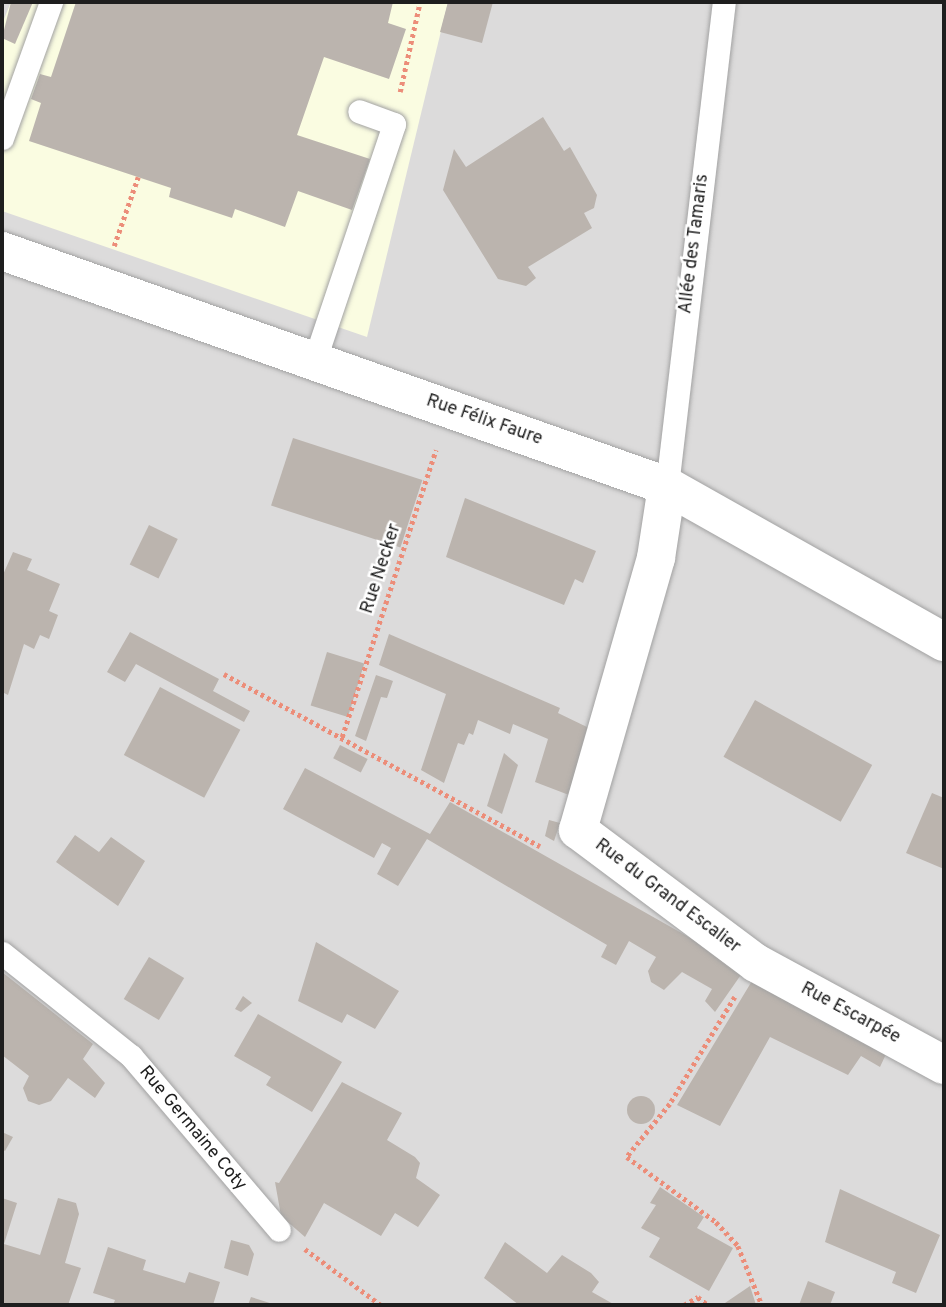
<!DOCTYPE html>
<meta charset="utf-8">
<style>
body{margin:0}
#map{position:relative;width:946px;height:1307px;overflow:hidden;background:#eeece5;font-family:Overpass,sans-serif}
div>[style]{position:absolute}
.residential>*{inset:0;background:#dcdbdb;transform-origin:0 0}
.education>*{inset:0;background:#fafce1}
.building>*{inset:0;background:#bbb4ae;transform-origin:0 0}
.round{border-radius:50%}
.path>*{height:4.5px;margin-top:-2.25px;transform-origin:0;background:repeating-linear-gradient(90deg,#ec8d79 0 3.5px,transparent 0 7px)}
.roads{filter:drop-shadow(0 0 2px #a2a2a2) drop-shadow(0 0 2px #a2a2a2)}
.service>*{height:23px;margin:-11.5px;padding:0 11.5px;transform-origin:11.5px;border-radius:11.5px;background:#fff}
.minor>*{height:38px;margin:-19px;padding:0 19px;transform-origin:19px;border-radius:19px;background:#fff}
span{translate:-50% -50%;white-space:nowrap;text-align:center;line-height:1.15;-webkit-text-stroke:5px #fff;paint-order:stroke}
.street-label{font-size:18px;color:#1e1e1e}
.frame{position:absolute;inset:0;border:4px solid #1e1e1e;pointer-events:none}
</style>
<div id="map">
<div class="residential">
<div style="left:2px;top:2px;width:942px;height:1303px"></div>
</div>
<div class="education">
<div style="clip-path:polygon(11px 2px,448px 2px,367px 337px,2px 211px,2px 24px)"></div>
</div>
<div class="building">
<div style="clip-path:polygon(11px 2px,33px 2px,15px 44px,2px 38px)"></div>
<div style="clip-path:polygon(76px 2px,393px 2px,388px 23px,406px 29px,389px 79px,324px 57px,297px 135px,370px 159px,352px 210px,298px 191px,285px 227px,235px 209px,232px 218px,169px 197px,171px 188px,29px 141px,41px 103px,31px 99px,40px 74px,51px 77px)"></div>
<div style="clip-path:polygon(448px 2px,493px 2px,482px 43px,440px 32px)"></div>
<div style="clip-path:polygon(543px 117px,564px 151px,570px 147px,597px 195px,594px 208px,584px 213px,592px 228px,528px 267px,536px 278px,526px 286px,498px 279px,443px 190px,454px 149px,466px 167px)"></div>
<div style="left:293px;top:438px;width:136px;height:71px;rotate:18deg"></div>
<div style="clip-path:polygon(465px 498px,596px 551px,583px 583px,575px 579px,564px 605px,446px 557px)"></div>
<div style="left:149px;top:525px;width:32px;height:44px;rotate:26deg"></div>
<div style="clip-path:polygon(13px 552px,32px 559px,27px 570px,60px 584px,49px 611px,58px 615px,49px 639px,40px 635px,34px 649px,24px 644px,8px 695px,2px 692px,2px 577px)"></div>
<div style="clip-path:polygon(130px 632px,219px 679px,213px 691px,250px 711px,244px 722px,136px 664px,125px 682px,107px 672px)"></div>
<div style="clip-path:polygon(389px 634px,560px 708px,558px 713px,589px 728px,569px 795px,535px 782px,548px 739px,513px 724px,510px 734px,478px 720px,473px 735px,469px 733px,464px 745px,458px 743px,444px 783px,421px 770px,446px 694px,379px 665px)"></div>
<div style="left:327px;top:652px;width:39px;height:56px;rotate:17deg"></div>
<div style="clip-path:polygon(376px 675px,393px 681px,387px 698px,381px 697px,366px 741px,355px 736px)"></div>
<div style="left:160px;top:687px;width:91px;height:77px;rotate:28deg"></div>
<div style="left:755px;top:700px;width:134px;height:65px;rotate:29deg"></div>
<div style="left:340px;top:745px;width:31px;height:15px;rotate:27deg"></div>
<div style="clip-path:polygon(504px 753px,518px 765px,502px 814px,487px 806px)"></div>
<div style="clip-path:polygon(305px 768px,430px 834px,450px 802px,745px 969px,715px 1012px,705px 1001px,712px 989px,682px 972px,664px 990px,651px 982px,648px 971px,656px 957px,629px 941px,616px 965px,601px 957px,607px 945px,427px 839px,398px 886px,377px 874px,391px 848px,382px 843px,374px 858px,283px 809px)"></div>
<div style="clip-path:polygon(932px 793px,944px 798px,944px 869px,906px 853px)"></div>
<div style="clip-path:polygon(549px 820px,560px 823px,554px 841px,545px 836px)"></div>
<div style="clip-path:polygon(75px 835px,99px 852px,111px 837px,145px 861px,118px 906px,56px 862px)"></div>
<div style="clip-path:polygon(316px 942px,399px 991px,375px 1029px,347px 1014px,342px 1023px,298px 1001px)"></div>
<div style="left:149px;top:957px;width:41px;height:49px;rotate:31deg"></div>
<div style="clip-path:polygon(2px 972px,93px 1044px,83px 1059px,105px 1083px,95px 1098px,68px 1078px,51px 1101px,39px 1105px,28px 1101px,23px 1088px,29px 1076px,2px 1055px)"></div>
<div style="clip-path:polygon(752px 981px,887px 1052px,880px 1067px,861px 1056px,848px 1075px,770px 1037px,720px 1126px,677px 1105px)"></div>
<div style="clip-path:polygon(243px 996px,252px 1003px,241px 1012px,235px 1009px)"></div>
<div style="clip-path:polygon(258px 1014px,342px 1062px,312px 1112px,266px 1085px,271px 1077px,234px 1056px)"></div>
<div style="clip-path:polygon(342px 1082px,402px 1113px,387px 1140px,415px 1157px,420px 1163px,416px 1178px,440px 1195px,418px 1227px,395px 1213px,381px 1236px,324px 1203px,305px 1237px,281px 1216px,275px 1182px,279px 1183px)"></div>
<div class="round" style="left:627px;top:1096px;width:28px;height:28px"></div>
<div style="clip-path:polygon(2px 1132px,13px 1137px,5px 1151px,2px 1149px)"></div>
<div style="clip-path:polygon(660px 1187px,704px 1217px,697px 1228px,733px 1248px,709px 1291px,649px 1257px,660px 1238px,641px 1228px,656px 1205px,650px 1203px)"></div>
<div style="clip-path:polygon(840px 1189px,940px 1235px,916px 1293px,892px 1283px,896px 1272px,825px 1242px)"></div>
<div style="clip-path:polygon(2px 1198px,17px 1203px,4px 1244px,40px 1255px,58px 1198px,76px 1203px,79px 1214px,65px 1263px,81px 1268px,68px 1305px,2px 1305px)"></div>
<div style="clip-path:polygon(231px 1240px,249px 1245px,254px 1254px,248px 1276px,224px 1268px)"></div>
<div style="clip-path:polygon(505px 1242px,547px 1273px,562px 1255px,591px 1273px,599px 1282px,592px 1292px,615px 1305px,519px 1305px,484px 1278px)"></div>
<div style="clip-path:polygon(108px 1247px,146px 1260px,143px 1270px,185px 1283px,189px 1272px,220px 1282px,213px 1305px,113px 1305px,115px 1300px,93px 1293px)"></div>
<div style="clip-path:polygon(808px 1281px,835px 1292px,830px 1305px,799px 1305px)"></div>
<div style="clip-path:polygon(750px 1286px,756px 1305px,722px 1305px)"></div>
<div style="clip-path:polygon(251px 1297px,276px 1305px,248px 1305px)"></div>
</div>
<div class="path">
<div style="left:400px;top:92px;width:92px;rotate:-77.5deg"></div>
<div style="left:114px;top:246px;width:73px;rotate:-70.8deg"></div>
<div style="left:224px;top:674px;width:360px;rotate:28.6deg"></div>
<div style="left:342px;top:737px;width:302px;rotate:-71.9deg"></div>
<div style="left:735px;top:997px;width:125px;rotate:121.3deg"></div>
<div style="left:670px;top:1104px;width:68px;rotate:129.1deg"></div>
<div style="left:627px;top:1157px;width:110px;rotate:36.1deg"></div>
<div style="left:716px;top:1222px;width:33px;rotate:47deg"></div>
<div style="left:738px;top:1246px;width:64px;rotate:67.9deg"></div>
<div style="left:305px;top:1249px;width:94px;rotate:36.4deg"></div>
<div style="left:684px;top:1305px;width:16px;rotate:-30deg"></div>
<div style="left:698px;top:1297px;width:13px;rotate:39deg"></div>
</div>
<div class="roads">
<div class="service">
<div style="left:2px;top:138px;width:145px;rotate:-70.2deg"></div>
<div style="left:314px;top:362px;width:251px;rotate:-71.4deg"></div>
<div style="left:394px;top:124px;width:37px;rotate:-160deg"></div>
<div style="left:667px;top:486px;width:487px;rotate:-83.3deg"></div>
<div style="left:2px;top:953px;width:165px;rotate:38.6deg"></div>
<div style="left:131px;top:1056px;width:228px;rotate:49.6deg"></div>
</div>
<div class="minor">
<div style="left:2px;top:251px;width:705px;rotate:19.46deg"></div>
<div style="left:667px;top:486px;width:318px;rotate:29.4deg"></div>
<div style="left:667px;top:486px;width:73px;rotate:98.7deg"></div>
<div style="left:656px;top:558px;width:283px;rotate:106deg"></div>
<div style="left:578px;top:830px;width:222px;rotate:36.8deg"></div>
<div style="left:756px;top:963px;width:214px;rotate:28.5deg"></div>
</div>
</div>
<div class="street-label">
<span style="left:695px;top:244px;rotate:-83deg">Allée des Tamaris</span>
<span style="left:484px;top:421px;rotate:19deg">Rue Félix Faure</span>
<span style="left:382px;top:569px;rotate:-72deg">Rue Necker</span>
<span style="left:667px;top:897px;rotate:37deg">Rue du Grand Escalier</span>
<span style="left:850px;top:1014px;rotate:28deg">Rue Escarpée</span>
<span style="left:192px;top:1129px;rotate:50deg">Rue Germaine Coty</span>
</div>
<div class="frame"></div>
</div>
